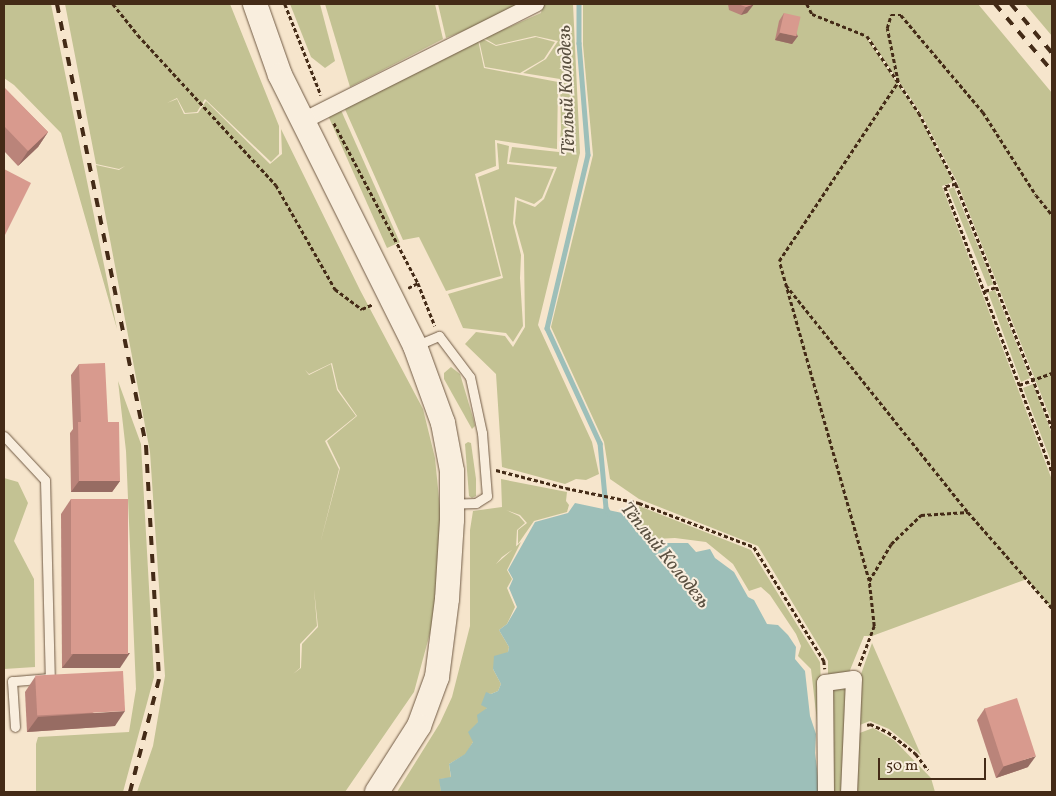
<!DOCTYPE html>
<meta charset="utf-8">
<style>
body{margin:0}
#map{position:relative;width:1056px;height:796px;overflow:hidden;background:#f6e5cc;font-family:Vollkorn,serif}
div>[style]{position:absolute}
.green>*{inset:0;background:#c3c293;transform-origin:0 0}
.water>*{inset:0;background:#9dbfb9}
.stream>*{height:4.5px;margin:-2.25px;padding:0 2.25px;transform-origin:2.25px;border-radius:2.25px;background:#9dbfb9}
.path>*{height:2.5px;margin-top:-1.25px;transform-origin:0;background:repeating-linear-gradient(90deg,#442b17 0 4px,transparent 0 6.5px)}
.roads{filter:drop-shadow(0 0 1px #705a44) drop-shadow(0 0 1px #705a44)}
.lane>*{height:9px;margin:-4.5px;padding:0 4.5px;transform-origin:4.5px;border-radius:4.5px;background:#f9eede}
.street>*{height:16px;margin:-8px;padding:0 8px;transform-origin:8px;border-radius:8px;background:#f9eede}
.secondary>*{height:24px;margin:-12px;padding:0 12px;transform-origin:12px;border-radius:12px;background:#f9eede}
.rail>*{height:4px;margin-top:-2px;transform-origin:0;background:repeating-linear-gradient(90deg,#442b17 0 9px,transparent 0 18px)}
.wall>*{inset:0;background:#ba847a}
.shaded-wall>*{inset:0;background:#976c63}
.building>*{inset:0;background:#d89a8e;transform-origin:0 0}
span{translate:-50% -50%;white-space:nowrap;text-align:center;line-height:1.15;-webkit-text-stroke:4px #f9eede;paint-order:stroke}
.water-label{font-size:19px;color:#5a5040;font-style:italic}
.frame{position:absolute;inset:0;border:5px solid #442b17;pointer-events:none}
.scale{position:absolute;left:878px;top:758px;width:108px;height:22px;box-sizing:border-box;border:2px solid #442b17;border-top:0;padding-left:6px;font-size:15px;line-height:18px;white-space:nowrap;color:#442b17;-webkit-text-stroke:4px #f9eede;paint-order:stroke}
</style>
<div id="map">
<div class="green">
<div style="clip-path:polygon(4px 4px,51px 4px,117px 329px,61px 133px,14px 85px,4px 78px)"></div>
<div style="clip-path:polygon(evenodd,65px 4px,230px 4px,279px 126px,279px 154px,271px 162px,205px 99px,197px 112px,185px 113px,177px 98px,167px 103px,177px 99px,184px 114px,198px 113px,206px 101px,270px 164px,282px 154px,281px 129px,360px 290px,423px 409px,435px 458px,443px 539px,433px 622px,414px 692px,345px 792px,137px 792px,153px 746px,165px 676px,150px 452px,96px 165px,119px 170px,125px 166px,119px 169px,96px 164px,65px 4px,332px 363px,338px 389px,357px 416px,327px 441px,340px 468px,320px 544px,339px 469px,325px 441px,356px 416px,337px 390px,331px 364px,309px 375px,305px 370px,309px 374px,332px 363px,65px 4px,314px 589px,318px 627px,302px 644px,301px 668px,293px 674px,300px 668px,300px 644px,317px 626px,314px 589px)"></div>
<div style="clip-path:polygon(290px 4px,320px 4px,335px 61px,325px 68px,311px 57px)"></div>
<div style="clip-path:polygon(325px 4px,435px 4px,443px 39px,350px 87px)"></div>
<div style="clip-path:polygon(438px 4px,531px 4px,446px 38px)"></div>
<div style="clip-path:polygon(543px 4px,573px 4px,580px 153px,538px 325px,592px 442px,599px 474px,586px 480px,576px 479px,565px 484px,502px 467px,496px 374px,465px 344px,476px 332px,505px 336px,513px 347px,525px 327px,524px 255px,515px 223px,517px 200px,535px 207px,544px 199px,557px 167px,509px 162px,512px 147px,559px 152px,561px 129px,560px 79px,523px 73px,546px 59px,558px 41px,535px 36px,496px 45px,484px 38px,541px 13px)"></div>
<div style="clip-path:polygon(583px 4px,978px 4px,1052px 93px,1052px 422px,957px 182px,920px 112px,867px 35px,866px 37px,918px 113px,953px 182px,942px 186px,1052px 480px,1052px 609px,1027px 579px,872px 636px,864px 636px,848px 675px,828px 677px,828px 661px,758px 546px,639px 499px,610px 479px,604px 442px,551px 327px,593px 155px,583px 45px)"></div>
<div style="clip-path:polygon(1025px 4px,1052px 4px,1052px 36px)"></div>
<div style="clip-path:polygon(536px 37px,555px 42px,544px 59px,520px 73px,485px 67px,479px 40px,483px 39px,496px 46px)"></div>
<div style="clip-path:polygon(478px 40px,484px 68px,558px 82px,557px 149px,495px 140px,496px 166px,475px 174px,501px 276px,446px 291px,419px 237px,403px 240px,344px 107px)"></div>
<div style="left:340px;top:108px;width:147px;height:14px;rotate:66deg"></div>
<div style="clip-path:polygon(497px 143px,509px 146px,507px 164px,554px 169px,542px 198px,534px 204px,515px 197px,513px 223px,521px 255px,520px 278px,523px 326px,513px 342px,506px 333px,463px 328px,448px 294px,503px 278px,478px 177px,499px 169px)"></div>
<div style="left:954px;top:187px;width:105px;height:6px;rotate:68deg"></div>
<div style="clip-path:polygon(995px 290px,1030px 378px,1021px 382px,988px 292px)"></div>
<div style="clip-path:polygon(451px 367px,460px 374px,474px 421px,475px 426px,472px 429px,444px 379px,444px 373px)"></div>
<div style="clip-path:polygon(118px 381px,141px 444px,154px 677px,123px 792px,36px 792px,36px 744px,38px 737px,129px 732px,136px 689px,126px 451px)"></div>
<div style="clip-path:polygon(1033px 384px,1052px 434px,1052px 464px,1023px 388px)"></div>
<div style="clip-path:polygon(468px 442px,471px 443px,476px 479px,476px 496px,472px 498px,469px 496px,465px 444px)"></div>
<div style="clip-path:polygon(4px 478px,18px 482px,28px 503px,14px 541px,34px 579px,35px 667px,4px 669px)"></div>
<div style="clip-path:polygon(501px 479px,567px 492px,566px 501px,569px 505px,567px 512px,534px 521px,518px 544px,518px 530px,527px 523px,520px 515px,506px 510px,519px 516px,525px 523px,517px 530px,516px 547px,502px 557px,496px 564px,521px 542px,507px 570px,512px 579px,507px 588px,515px 607px,507px 624px,499px 630px,509px 647px,508px 652px,493px 669px,501px 684px,498px 691px,491px 694px,486px 693px,487px 708px,478px 722px,473px 742px,466px 754px,449px 764px,451px 778px,440px 779px,441px 792px,397px 792px,440px 723px,452px 697px,470px 626px,470px 530px,473px 511px,502px 507px)"></div>
<div style="clip-path:polygon(639px 506px,751px 550px,820px 662px,823px 725px,818px 730px,811px 669px,798px 656px,801px 646px,796px 634px,770px 595px,761px 587px,749px 591px,733px 564px,706px 542px,675px 538px,655px 539px,637px 525px)"></div>
<div style="clip-path:polygon(872px 643px,921px 755px,889px 729px,870px 721px,857px 726px,860px 677px)"></div>
<div style="clip-path:polygon(850px 685px,846px 792px,830px 792px,828px 688px)"></div>
<div style="clip-path:polygon(873px 728px,894px 740px,931px 778px,935px 792px,853px 792px,857px 734px)"></div>
</div>
<div class="water">
<div style="clip-path:polygon(575px 503px,627px 514px,636px 532px,659px 543px,688px 543px,696px 552px,710px 549px,715px 558px,734px 572px,748px 597px,754px 600px,767px 624px,778px 625px,788px 635px,796px 647px,795px 659px,805px 671px,810px 716px,816px 734px,815px 753px,820px 792px,441px 792px,439px 779px,451px 777px,449px 764px,465px 754px,473px 742px,468px 732px,478px 722px,477px 715px,487px 708px,481px 705px,486px 692px,491px 694px,498px 691px,501px 684px,493px 669px,494px 656px,508px 652px,509px 647px,499px 630px,507px 624px,517px 607px,509px 588px,513px 579px,508px 570px,535px 522px,568px 513px)"></div>
</div>
<div class="stream">
<div style="left:579px;top:4px;width:39px;rotate:90deg"></div>
<div style="left:579px;top:43px;width:112px;rotate:85.4deg"></div>
<div style="left:588px;top:155px;width:178px;rotate:103.3deg"></div>
<div style="left:547px;top:328px;width:127px;rotate:65.3deg"></div>
<div style="left:600px;top:443px;width:65px;rotate:84.7deg"></div>
<div style="left:606px;top:508px;width:6px;rotate:59deg"></div>
</div>
<div class="path">
<div style="left:113px;top:4px;width:40px;rotate:51deg"></div>
<div style="left:138px;top:35px;width:204px;rotate:47.4deg"></div>
<div style="left:276px;top:185px;width:120px;rotate:60.4deg"></div>
<div style="left:335px;top:289px;width:34px;rotate:37deg"></div>
<div style="left:362px;top:309px;width:12px;rotate:-24deg"></div>
<div style="left:285px;top:4px;width:98px;rotate:68.4deg"></div>
<div style="left:807px;top:4px;width:11px;rotate:63deg"></div>
<div style="left:812px;top:14px;width:59px;rotate:21.8deg"></div>
<div style="left:867px;top:36px;width:93px;rotate:56deg"></div>
<div style="left:919px;top:113px;width:80px;rotate:62.5deg"></div>
<div style="left:956px;top:184px;width:262px;rotate:68.5deg"></div>
<div style="left:334px;top:123px;width:181px;rotate:62.3deg"></div>
<div style="left:418px;top:283px;width:46px;rotate:68.4deg"></div>
<div style="left:956px;top:184px;width:11px;rotate:165deg"></div>
<div style="left:945px;top:187px;width:304px;rotate:69.4deg"></div>
<div style="left:786px;top:285px;width:291px;rotate:51.3deg"></div>
<div style="left:408px;top:288px;width:11px;rotate:-27deg"></div>
<div style="left:985px;top:291px;width:12px;rotate:-20deg"></div>
<div style="left:1019px;top:385px;width:35px;rotate:-20deg"></div>
<div style="left:496px;top:470px;width:72px;rotate:14.4deg"></div>
<div style="left:566px;top:488px;width:75px;rotate:11.6deg"></div>
<div style="left:639px;top:503px;width:123px;rotate:20.9deg"></div>
<div style="left:754px;top:547px;width:134px;rotate:58.4deg"></div>
<div style="left:824px;top:661px;width:8px;rotate:83deg"></div>
<div style="left:869px;top:581px;width:332px;rotate:-105.7deg"></div>
<div style="left:779px;top:261px;width:215px;rotate:-56.4deg"></div>
<div style="left:898px;top:82px;width:55px;rotate:-101.5deg"></div>
<div style="left:887px;top:28px;width:14px;rotate:-73deg"></div>
<div style="left:891px;top:15px;width:10px"></div>
<div style="left:901px;top:15px;width:127px;rotate:49.8deg"></div>
<div style="left:983px;top:112px;width:98px;rotate:57.4deg"></div>
<div style="left:1036px;top:195px;width:26px;rotate:51deg"></div>
<div style="left:859px;top:666px;width:43px;rotate:-69.4deg"></div>
<div style="left:874px;top:626px;width:45px;rotate:-96.3deg"></div>
<div style="left:869px;top:581px;width:43px;rotate:-59.3deg"></div>
<div style="left:891px;top:544px;width:42px;rotate:-44deg"></div>
<div style="left:921px;top:515px;width:47px;rotate:-3.7deg"></div>
<div style="left:968px;top:512px;width:128px;rotate:48.8deg"></div>
<div style="left:867px;top:725px;width:3px;rotate:-18deg"></div>
<div style="left:870px;top:724px;width:20px;rotate:24deg"></div>
<div style="left:888px;top:732px;width:36px;rotate:38deg"></div>
<div style="left:916px;top:754px;width:20px;rotate:53deg"></div>
</div>
<div class="roads">
<div class="lane">
<div style="left:415px;top:346px;width:26px;rotate:-23deg"></div>
<div style="left:439px;top:336px;width:51px;rotate:52.9deg"></div>
<div style="left:470px;top:377px;width:57px;rotate:77.9deg"></div>
<div style="left:482px;top:433px;width:63px;rotate:85.5deg"></div>
<div style="left:487px;top:496px;width:13px;rotate:148deg"></div>
<div style="left:476px;top:503px;width:24px;rotate:178deg"></div>
<div style="left:4px;top:436px;width:60px;rotate:47deg"></div>
<div style="left:45px;top:480px;width:198px;rotate:88.6deg"></div>
<div style="left:50px;top:678px;width:38px;rotate:175deg"></div>
<div style="left:12px;top:681px;width:46px;rotate:86.3deg"></div>
</div>
<div class="street">
<div style="left:303px;top:121px;width:261px;rotate:-26.7deg"></div>
<div style="left:826px;top:792px;width:109px;rotate:-90.5deg"></div>
<div style="left:825px;top:683px;width:29px;rotate:-8deg"></div>
<div style="left:854px;top:679px;width:113px;rotate:92.5deg"></div>
</div>
<div class="secondary">
<div style="left:255px;top:4px;width:75px;rotate:70.6deg"></div>
<div style="left:280px;top:75px;width:303px;rotate:63.5deg"></div>
<div style="left:415px;top:346px;width:82px;rotate:70deg"></div>
<div style="left:443px;top:423px;width:49px;rotate:79.4deg"></div>
<div style="left:452px;top:471px;width:49px;rotate:90deg"></div>
<div style="left:452px;top:520px;width:79px;rotate:93.6deg"></div>
<div style="left:447px;top:599px;width:79px;rotate:97.3deg"></div>
<div style="left:437px;top:677px;width:52px;rotate:110.2deg"></div>
<div style="left:419px;top:726px;width:78px;rotate:122.5deg"></div>
</div>
</div>
<div class="rail">
<div style="left:57px;top:4px;width:451px;rotate:78.6deg"></div>
<div style="left:146px;top:446px;width:233px;rotate:86.8deg"></div>
<div style="left:159px;top:679px;width:117px;rotate:104.4deg"></div>
<div style="left:995px;top:4px;width:88px;rotate:49.6deg"></div>
<div style="left:1011px;top:4px;width:64px;rotate:50.1deg"></div>
</div>
<div class="wall">
<div style="clip-path:polygon(728px 4px,754px 4px,747px 13px,741px 15px,729px 10px)"></div>
<div style="clip-path:polygon(784px 13px,798px 36px,792px 44px,775px 40px,779px 21px)"></div>
<div style="clip-path:polygon(4px 88px,48px 132px,38px 147px,18px 166px,4px 151px)"></div>
<div style="clip-path:polygon(79px 364px,108px 422px,120px 481px,112px 492px,71px 492px,70px 433px,73px 429px,71px 375px)"></div>
<div style="clip-path:polygon(71px 499px,120px 668px,62px 668px,61px 514px)"></div>
<div style="clip-path:polygon(35px 677px,115px 726px,27px 732px,25px 692px)"></div>
<div style="clip-path:polygon(985px 708px,1028px 767px,996px 778px,977px 720px)"></div>
</div>
<div class="shaded-wall">
<div style="clip-path:polygon(754px 4px,747px 13px,741px 15px,746px 7px)"></div>
<div style="clip-path:polygon(780px 33px,798px 36px,792px 44px,775px 40px)"></div>
<div style="clip-path:polygon(48px 132px,38px 147px,18px 166px,28px 151px)"></div>
<div style="clip-path:polygon(79px 481px,120px 481px,112px 492px,71px 492px)"></div>
<div style="clip-path:polygon(130px 653px,120px 668px,62px 668px,73px 654px)"></div>
<div style="clip-path:polygon(125px 711px,115px 726px,27px 732px,38px 717px)"></div>
<div style="clip-path:polygon(1036px 756px,1028px 767px,996px 778px,1004px 766px)"></div>
</div>
<div class="building">
<div style="clip-path:polygon(738px 4px,753px 4px,752px 5px,746px 7px)"></div>
<div style="left:784px;top:13px;width:17px;height:20px;rotate:13deg"></div>
<div style="clip-path:polygon(4px 88px,5px 88px,48px 132px,28px 151px,4px 126px)"></div>
<div style="clip-path:polygon(4px 169px,31px 183px,4px 237px)"></div>
<div style="clip-path:polygon(105px 363px,108px 422px,119px 422px,120px 481px,79px 481px,78px 422px,81px 422px,79px 364px)"></div>
<div style="left:71px;top:499px;width:57px;height:155px"></div>
<div style="left:123px;top:671px;width:40px;height:88px;rotate:87deg"></div>
<div style="left:1017px;top:698px;width:61px;height:34px;rotate:72deg"></div>
</div>
<div class="water-label">
<span style="left:568px;top:90px;rotate:-92deg">Тёплый Колодезь</span>
<span style="left:664px;top:556px;rotate:51deg">Тёплый Колодезь</span>
</div>
<div class="frame"></div>
<div class="scale">50 m</div>
</div>
